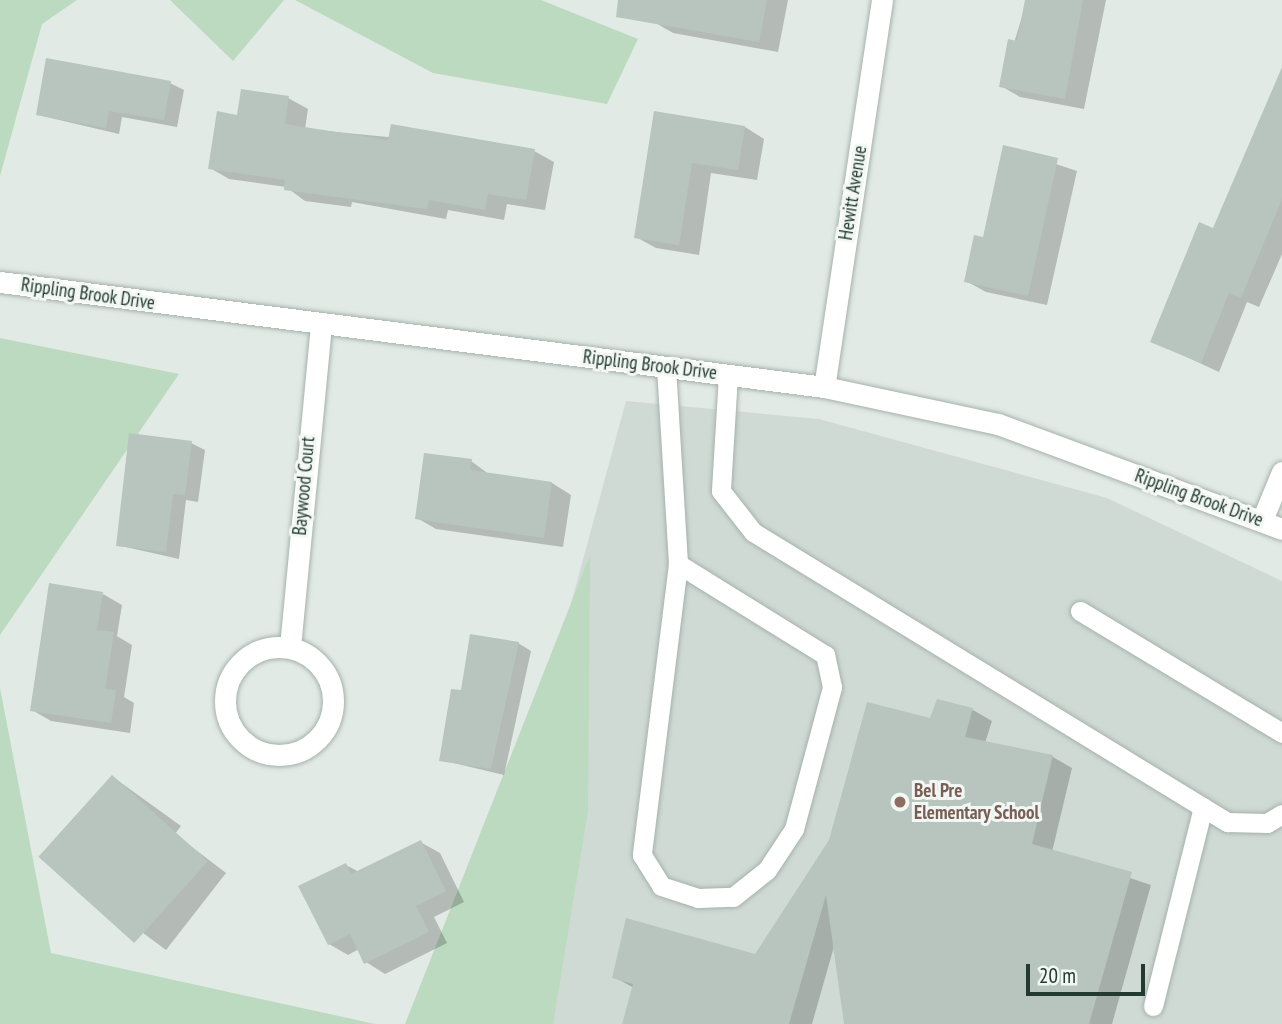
<!DOCTYPE html>
<style>
body{margin:0}
#map{position:relative;width:1282px;height:1024px;overflow:hidden;background:#e2eae5;font-family:"PT Sans Narrow",sans-serif}
div>[style]{position:absolute}
.built>*{inset:0;background:#d0dad4}
.green>*{inset:0;background:#bcdac0}
.shadow>*{inset:0;background:#0003}
.building>*{inset:0;background:#b7c5be;transform-origin:0 0}
.roads{filter:drop-shadow(0 0 2px #a5b2ab) drop-shadow(0 0 2px #a5b2ab)}
.lane>*{height:19px;margin:-9.5px;padding:0 9.5px;transform-origin:9.5px;border-radius:9.5px;background:#fff}
.street>*{height:21px;margin:-10.5px;padding:0 10.5px;transform-origin:10.5px;border-radius:10.5px;background:#fff}
.street>.ring{margin:-10.5px;padding:0;box-sizing:content-box;background:none;border:21px solid #fff;border-radius:50%}
.secondary>*{height:21px;margin:-10.5px;padding:0 10.5px;transform-origin:10.5px;border-radius:10.5px;background:#fff}
.dots>*{width:19px;height:19px;translate:-50% -50%;box-sizing:border-box;border:4px solid #f2f7f4;border-radius:50%}
span{translate:-50% -50%;white-space:nowrap;text-align:center;line-height:1.15;-webkit-text-stroke:6px #f2f7f4;paint-order:stroke}
.street-label{font-size:19px;color:#233a30}
.education-label{font-size:19px;color:#785e54;font-weight:700}
.left{translate:0 -50%;text-align:left}
.scale{position:absolute;left:1026px;top:964px;width:119px;height:32px;box-sizing:border-box;border:4px solid #233a30;border-top:0;padding-left:9px;font-size:21px;line-height:24px;white-space:nowrap;color:#233a30;-webkit-text-stroke:5px #f2f7f4;paint-order:stroke}
</style>
<div id="map">
<div class="built">
<div style="clip-path:polygon(626px 401px,819px 419px,1107px 498px,1282px 581px,1282px 1024px,457px 1024px)"></div>
</div>
<div class="green">
<div style="clip-path:polygon(0 0,77px 0,42px 24px,0 176px)"></div>
<div style="clip-path:polygon(170px 0,284px 0,233px 61px)"></div>
<div style="clip-path:polygon(295px 0,541px 0,638px 39px,607px 104px,433px 73px)"></div>
<div style="clip-path:polygon(0 338px,179px 374px,0 635px)"></div>
<div style="clip-path:polygon(590px 555px,588px 811px,553px 1024px,405px 1024px)"></div>
<div style="clip-path:polygon(0 688px,51px 953px,375px 1024px,0 1024px)"></div>
</div>
<div class="shadow">
<div style="clip-path:polygon(652px 0,788px 0,778px 52px,673px 33px,654px 22px)"></div>
<div style="clip-path:polygon(1027px 0,1106px 0,1084px 109px,1020px 97px,1001px 86px)"></div>
<div style="clip-path:polygon(1282px 71px,1282px 254px,1259px 307px,1247px 302px,1219px 372px,1152px 341px,1214px 231px)"></div>
<div style="clip-path:polygon(170px 83px,184px 90px,177px 127px,122px 117px,119px 134px,38px 115px)"></div>
<div style="clip-path:polygon(288px 98px,308px 109px,305px 129px,534px 151px,554px 162px,545px 210px,507px 204px,504px 220px,448px 210px,446px 219px,352px 202px,351px 207px,305px 201px,286px 187px,229px 179px,210px 168px,239px 116px)"></div>
<div style="clip-path:polygon(656px 113px,745px 127px,764px 139px,757px 180px,711px 173px,699px 255px,656px 248px,636px 237px)"></div>
<div style="clip-path:polygon(1005px 147px,1077px 171px,1047px 305px,986px 292px,966px 281px,984px 240px)"></div>
<div style="clip-path:polygon(191px 443px,205px 450px,198px 502px,186px 500px,179px 559px,117px 545px)"></div>
<div style="clip-path:polygon(471px 461px,490px 475px,552px 483px,571px 495px,563px 547px,436px 529px,417px 518px)"></div>
<div style="clip-path:polygon(103px 594px,122px 605px,117px 636px,132px 645px,124px 697px,134px 703px,130px 733px,51px 721px,32px 710px)"></div>
<div style="clip-path:polygon(518px 643px,531px 651px,504px 775px,441px 760px,463px 692px)"></div>
<div style="clip-path:polygon(973px 710px,992px 721px,985px 743px,1053px 757px,1072px 768px,1052px 852px,1151px 885px,1112px 1024px,846px 1024px,835px 943px,812px 1024px,624px 1024px,634px 988px,614px 977px,756px 956px,931px 720px)"></div>
<div style="clip-path:polygon(113px 777px,181px 826px,175px 834px,226px 873px,166px 950px,47px 862px)"></div>
<div style="clip-path:polygon(420px 842px,440px 853px,464px 902px,434px 917px,447px 943px,385px 974px,366px 962px,359px 949px,348px 955px,329px 944px,346px 865px,359px 872px)"></div>
</div>
<div class="building">
<div style="clip-path:polygon(618px 0,767px 0,759px 42px,616px 17px)"></div>
<div style="clip-path:polygon(1025px 0,1083px 0,1065px 99px,999px 87px,1008px 39px,1017px 41px)"></div>
<div style="clip-path:polygon(46px 58px,171px 81px,164px 120px,109px 111px,106px 128px,36px 115px)"></div>
<div style="clip-path:polygon(1282px 67px,1282px 199px,1241px 298px,1229px 293px,1201px 363px,1150px 342px,1199px 222px,1213px 228px)"></div>
<div style="clip-path:polygon(241px 89px,289px 96px,285px 124px,388px 140px,391px 124px,535px 149px,526px 200px,488px 194px,485px 210px,429px 200px,427px 209px,284px 190px,285px 180px,208px 169px,217px 111px,237px 115px)"></div>
<div style="clip-path:polygon(654px 111px,745px 126px,738px 170px,692px 163px,679px 245px,634px 238px)"></div>
<div style="clip-path:polygon(1003px 145px,1058px 158px,1028px 296px,964px 282px,974px 235px,983px 237px)"></div>
<div style="clip-path:polygon(129px 433px,192px 441px,185px 495px,173px 494px,166px 552px,116px 546px)"></div>
<div style="clip-path:polygon(424px 453px,472px 459px,470px 470px,552px 482px,544px 538px,415px 519px)"></div>
<div style="clip-path:polygon(49px 583px,103px 592px,97px 630px,114px 632px,105px 689px,116px 690px,111px 723px,30px 711px)"></div>
<div style="clip-path:polygon(470px 634px,519px 642px,491px 769px,439px 761px,451px 689px,461px 690px)"></div>
<div style="clip-path:polygon(937px 699px,973px 708px,965px 737px,1053px 755px,1032px 844px,1132px 872px,1089px 1024px,844px 1024px,826px 895px,789px 1024px,622px 1024px,633px 984px,612px 978px,626px 918px,755px 954px,829px 840px,867px 702px,930px 718px)"></div>
<div style="left:112px;top:775px;width:129px;height:110px;rotate:42deg"></div>
<div style="clip-path:polygon(421px 840px,446px 891px,416px 906px,429px 932px,364px 964px,350px 934px,328px 945px,298px 886px,346px 863px,351px 874px)"></div>
</div>
<div class="roads">
<div class="lane">
<div style="left:666px;top:367px;width:197px;rotate:86.5deg"></div>
<div style="left:678px;top:564px;width:293px;rotate:97.1deg"></div>
<div style="left:642px;top:855px;width:36px;rotate:58deg"></div>
<div style="left:661px;top:886px;width:39px;rotate:18deg"></div>
<div style="left:698px;top:898px;width:35px;rotate:-2deg"></div>
<div style="left:733px;top:897px;width:43px;rotate:-38.5deg"></div>
<div style="left:767px;top:870px;width:49px;rotate:-56.6deg"></div>
<div style="left:794px;top:829px;width:147px;rotate:-75deg"></div>
<div style="left:832px;top:687px;width:33px;rotate:-102deg"></div>
<div style="left:825px;top:655px;width:173px;rotate:-148.2deg"></div>
<div style="left:728px;top:375px;width:116px;rotate:93.5deg"></div>
<div style="left:721px;top:491px;width:52px;rotate:52deg"></div>
<div style="left:753px;top:532px;width:556px;rotate:31.46deg"></div>
<div style="left:1227px;top:822px;width:40px;rotate:1.4deg"></div>
<div style="left:1267px;top:823px;width:17px;rotate:-31deg"></div>
<div style="left:1080px;top:611px;width:236px;rotate:31.1deg"></div>
<div style="left:1153px;top:1006px;width:205px;rotate:-75.9deg"></div>
</div>
<div class="street">
<div style="left:0;top:282px;width:831px;rotate:7.26deg"></div>
<div style="left:1262px;top:520px;width:52px;rotate:-67.4deg"></div>
<div class="ring" style="left:225px;top:647px;width:87px;height:87px"></div>
<div style="left:290px;top:647px;width:324px;rotate:-84.5deg"></div>
</div>
<div class="secondary">
<div style="left:882px;top:0;width:391px;rotate:98.5deg"></div>
<div style="left:824px;top:387px;width:178px;rotate:12deg"></div>
<div style="left:998px;top:424px;width:303px;rotate:20.3deg"></div>
</div>
</div>
<div class="dots">
<div style="left:900px;top:802px;background:#8d6e63"></div>
</div>
<div class="street-label">
<span style="left:853px;top:193px;rotate:-81deg">Hewitt Avenue</span>
<span style="left:88px;top:294px;rotate:8deg">Rippling Brook Drive</span>
<span style="left:650px;top:365px;rotate:7deg">Rippling Brook Drive</span>
<span style="left:304px;top:486px;rotate:-85deg">Baywood Court</span>
<span style="left:1199px;top:498px;rotate:20deg">Rippling Brook Drive</span>
</div>
<div class="education-label">
<span class="left" style="left:914px;top:802px">Bel Pre<br>Elementary School</span>
</div>
<div class="scale">20 m</div>
</div>
